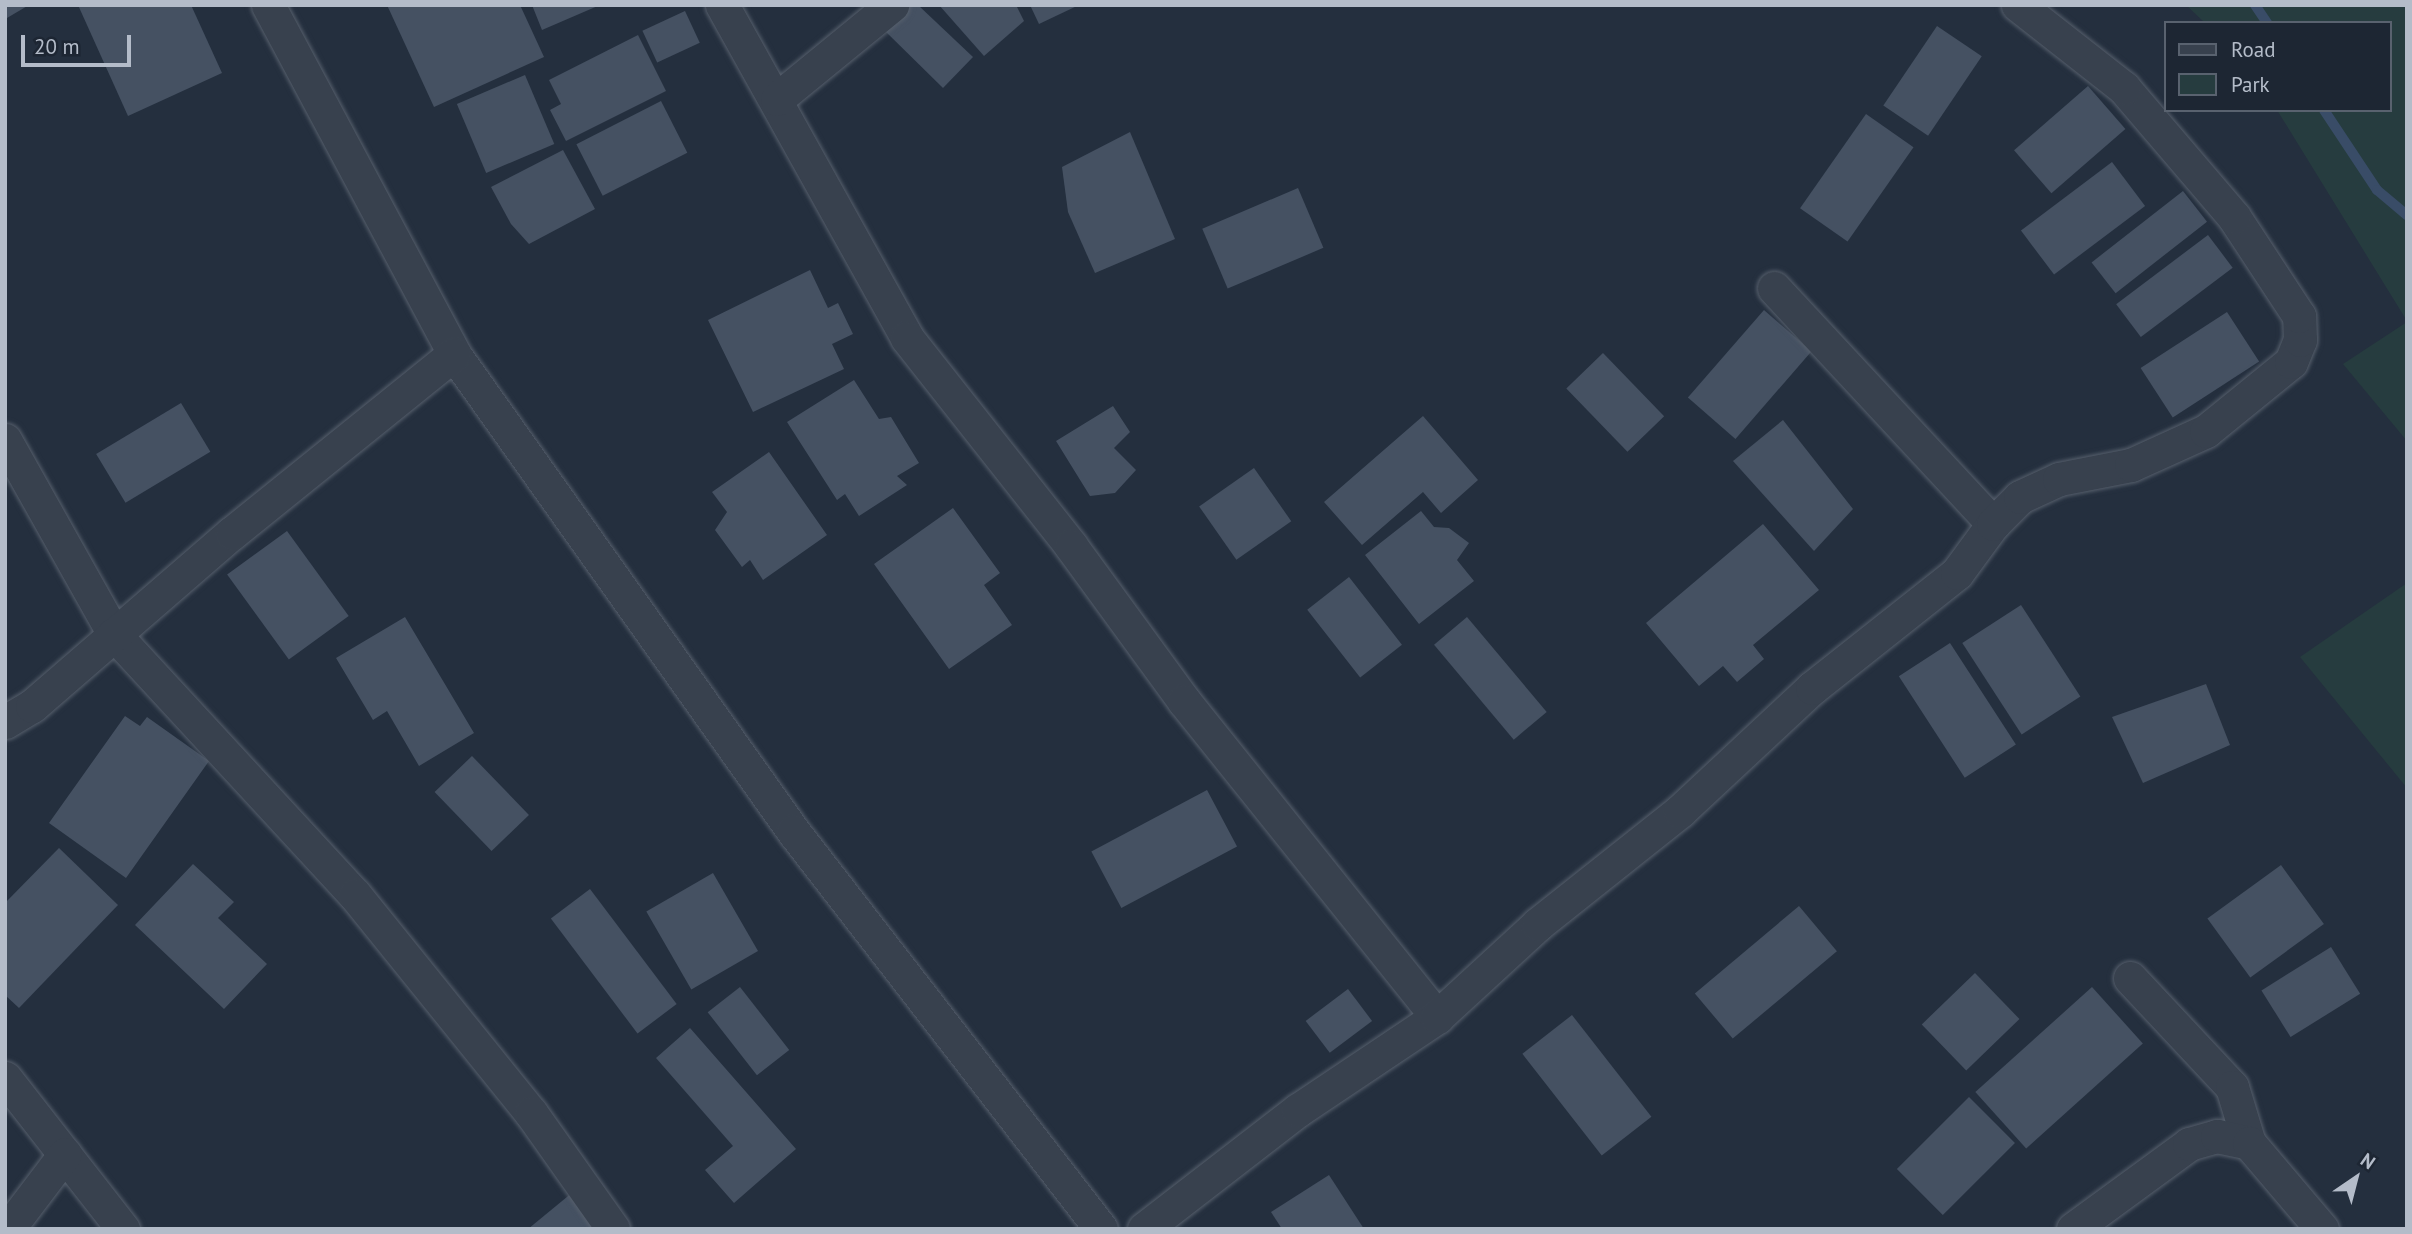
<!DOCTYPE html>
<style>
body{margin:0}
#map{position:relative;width:2412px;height:1234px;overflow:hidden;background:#242f3e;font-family:"PT Sans",sans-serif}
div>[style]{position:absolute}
.green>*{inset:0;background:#263c3f}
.stream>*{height:10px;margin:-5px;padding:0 5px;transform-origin:5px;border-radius:5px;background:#394c67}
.building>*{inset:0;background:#455162;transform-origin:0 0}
.roads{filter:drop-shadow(0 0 2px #565f6c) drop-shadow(0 0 2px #565f6c)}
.minor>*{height:33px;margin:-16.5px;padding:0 16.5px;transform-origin:16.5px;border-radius:16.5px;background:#38414e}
span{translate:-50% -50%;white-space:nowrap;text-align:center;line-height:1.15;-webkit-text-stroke:5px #1d2633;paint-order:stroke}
.frame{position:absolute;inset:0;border:7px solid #b4bcc9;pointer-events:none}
.legend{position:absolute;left:2164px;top:21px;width:228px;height:91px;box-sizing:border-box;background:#1d2633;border:2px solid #59626f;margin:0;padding:9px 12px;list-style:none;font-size:21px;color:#b4bcc9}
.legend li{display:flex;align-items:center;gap:14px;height:35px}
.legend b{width:35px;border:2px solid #59626f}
.north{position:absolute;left:2321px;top:1143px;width:70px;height:70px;-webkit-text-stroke:5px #1d2633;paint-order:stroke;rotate:35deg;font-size:19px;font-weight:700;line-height:28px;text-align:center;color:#b4bcc9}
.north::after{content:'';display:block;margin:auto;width:24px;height:32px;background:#b4bcc9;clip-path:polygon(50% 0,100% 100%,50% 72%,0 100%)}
.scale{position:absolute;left:21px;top:35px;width:110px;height:32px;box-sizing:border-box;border:4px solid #b4bcc9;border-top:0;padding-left:9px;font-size:21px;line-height:24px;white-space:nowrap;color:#b4bcc9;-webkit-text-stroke:5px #1d2633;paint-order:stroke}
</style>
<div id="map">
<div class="green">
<div style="clip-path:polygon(2186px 5px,2407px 5px,2407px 321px,2277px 110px,2389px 110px,2389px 23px,2205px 23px)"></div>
<div style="clip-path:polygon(2407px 322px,2407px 441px,2343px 364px)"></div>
<div style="clip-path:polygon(2407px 583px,2407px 788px,2300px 657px)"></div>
</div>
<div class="stream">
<div style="left:2255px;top:5px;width:22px;rotate:56deg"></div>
<div style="left:2324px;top:110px;width:96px;rotate:56.5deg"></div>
<div style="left:2377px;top:190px;width:39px;rotate:40deg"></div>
</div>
<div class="building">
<div style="clip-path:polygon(5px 5px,29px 5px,7px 18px)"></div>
<div style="clip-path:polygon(78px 5px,191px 5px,222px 73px,128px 116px)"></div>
<div style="clip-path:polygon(387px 5px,520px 5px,544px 57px,434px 107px)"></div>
<div style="clip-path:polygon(532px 5px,600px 5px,542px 30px)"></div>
<div style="clip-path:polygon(906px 5px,918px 5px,973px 57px,943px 88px,883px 29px)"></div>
<div style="clip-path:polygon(939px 5px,1016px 5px,1024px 21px,984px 56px)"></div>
<div style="clip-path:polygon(1030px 5px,1079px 5px,1039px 24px)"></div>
<div style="left:685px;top:11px;width:35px;height:47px;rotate:65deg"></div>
<div style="left:1937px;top:26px;width:54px;height:96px;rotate:34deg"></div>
<div style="clip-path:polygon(638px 35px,666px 91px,566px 141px,550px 110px,561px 104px,549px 80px)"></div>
<div style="left:525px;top:75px;width:75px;height:74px;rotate:67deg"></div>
<div style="left:2088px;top:86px;width:57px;height:98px;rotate:49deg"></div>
<div style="left:661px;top:101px;width:58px;height:95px;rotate:63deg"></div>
<div style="left:1866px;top:114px;width:58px;height:115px;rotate:35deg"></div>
<div style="clip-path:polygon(1130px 132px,1175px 239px,1095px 273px,1068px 212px,1062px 167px)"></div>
<div style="clip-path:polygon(563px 150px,595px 209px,529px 244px,511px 224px,491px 187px)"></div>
<div style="left:2112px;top:162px;width:55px;height:114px;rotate:53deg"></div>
<div style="left:1298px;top:188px;width:65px;height:104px;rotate:67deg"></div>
<div style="left:2183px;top:191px;width:39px;height:116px;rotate:52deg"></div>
<div style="left:2208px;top:235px;width:41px;height:115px;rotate:53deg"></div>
<div style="clip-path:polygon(810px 270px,828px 308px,838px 303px,853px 334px,832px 344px,844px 369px,753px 412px,708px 320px)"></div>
<div style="left:1764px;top:310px;width:63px;height:116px;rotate:41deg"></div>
<div style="left:2227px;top:312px;width:59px;height:103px;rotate:57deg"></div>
<div style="left:1603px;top:353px;width:88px;height:51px;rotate:46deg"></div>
<div style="clip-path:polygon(854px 380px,879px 419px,891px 417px,919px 463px,897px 476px,907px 485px,859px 516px,845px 494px,837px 500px,787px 422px)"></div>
<div style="left:181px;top:403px;width:57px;height:99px;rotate:59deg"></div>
<div style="clip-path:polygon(1113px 406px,1130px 432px,1114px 448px,1136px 470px,1115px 493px,1090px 496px,1056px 441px)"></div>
<div style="clip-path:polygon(1423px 416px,1478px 480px,1441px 513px,1423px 492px,1362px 545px,1324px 502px)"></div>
<div style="clip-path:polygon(1783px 420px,1853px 509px,1814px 551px,1733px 461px)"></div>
<div style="clip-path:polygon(769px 452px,827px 535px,763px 580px,750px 560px,742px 567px,715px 530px,727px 512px,712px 492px)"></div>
<div style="left:1254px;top:468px;width:65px;height:67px;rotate:55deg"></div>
<div style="clip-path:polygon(953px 508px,1000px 573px,984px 585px,1012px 625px,949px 669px,874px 564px)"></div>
<div style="clip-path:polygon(1421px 511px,1434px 527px,1449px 528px,1469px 543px,1457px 560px,1474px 581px,1419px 624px,1365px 555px)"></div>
<div style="clip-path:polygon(1763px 524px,1819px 590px,1753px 645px,1764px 659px,1737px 682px,1723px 666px,1699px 686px,1646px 623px)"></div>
<div style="left:287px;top:531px;width:105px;height:74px;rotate:54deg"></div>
<div style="left:1349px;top:577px;width:86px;height:53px;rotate:52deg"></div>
<div style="left:2021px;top:605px;width:109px;height:70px;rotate:57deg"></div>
<div style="clip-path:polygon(405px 617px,474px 733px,419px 766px,387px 711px,373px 720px,336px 658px)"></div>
<div style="left:1467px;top:617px;width:124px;height:43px;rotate:50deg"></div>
<div style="left:1950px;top:643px;width:121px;height:61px;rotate:57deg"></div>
<div style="clip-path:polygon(2206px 684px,2230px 745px,2143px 783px,2112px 717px)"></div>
<div style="clip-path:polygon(125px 716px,140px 726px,147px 717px,209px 761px,126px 878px,49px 823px)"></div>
<div style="left:472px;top:756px;width:82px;height:52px;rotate:46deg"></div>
<div style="left:1207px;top:790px;width:64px;height:131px;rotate:62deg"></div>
<div style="clip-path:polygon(59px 848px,118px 905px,19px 1008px,5px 995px,5px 903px)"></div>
<div style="clip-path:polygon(193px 864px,234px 902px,218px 918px,267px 964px,224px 1009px,135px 925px)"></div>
<div style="left:2281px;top:865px;width:73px;height:91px;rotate:54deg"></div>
<div style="left:713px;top:873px;width:90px;height:77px;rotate:60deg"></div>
<div style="left:590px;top:889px;width:144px;height:49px;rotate:53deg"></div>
<div style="left:1799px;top:906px;width:59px;height:136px;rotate:50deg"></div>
<div style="left:2331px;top:947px;width:55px;height:82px;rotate:58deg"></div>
<div style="left:1975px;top:973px;width:64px;height:74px;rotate:46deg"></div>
<div style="left:740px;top:987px;width:80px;height:41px;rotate:52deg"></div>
<div style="left:2092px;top:987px;width:76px;height:157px;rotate:48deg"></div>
<div style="left:1348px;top:989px;width:40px;height:53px;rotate:53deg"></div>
<div style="left:1572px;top:1015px;width:129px;height:63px;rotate:52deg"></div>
<div style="clip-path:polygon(690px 1028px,796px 1149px,734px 1203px,705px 1170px,733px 1146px,656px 1058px)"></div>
<div style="left:1969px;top:1097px;width:65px;height:102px;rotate:45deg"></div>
<div style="clip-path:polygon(1329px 1175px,1364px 1229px,1282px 1229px,1271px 1212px)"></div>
<div style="clip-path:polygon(573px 1192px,604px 1229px,528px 1229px)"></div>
</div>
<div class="roads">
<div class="minor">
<div style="left:268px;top:5px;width:395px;rotate:61.9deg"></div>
<div style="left:454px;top:354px;width:585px;rotate:54.6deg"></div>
<div style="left:793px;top:831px;width:503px;rotate:52.26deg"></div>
<div style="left:722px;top:5px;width:381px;rotate:60.9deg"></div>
<div style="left:907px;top:338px;width:265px;rotate:51.7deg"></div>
<div style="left:1071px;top:546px;width:192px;rotate:53.9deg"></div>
<div style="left:1184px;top:701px;width:405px;rotate:51.3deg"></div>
<div style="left:777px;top:99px;width:149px;rotate:-39.3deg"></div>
<div style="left:1774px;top:288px;width:322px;rotate:47.1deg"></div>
<div style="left:5px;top:440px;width:223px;rotate:60.7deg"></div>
<div style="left:114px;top:634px;width:355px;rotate:47.3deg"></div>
<div style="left:355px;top:895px;width:280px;rotate:51.1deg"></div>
<div style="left:531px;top:1113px;width:142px;rotate:54.7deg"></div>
<div style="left:5px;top:722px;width:31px;rotate:-31deg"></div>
<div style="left:32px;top:706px;width:264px;rotate:-40.9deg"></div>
<div style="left:232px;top:533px;width:285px;rotate:-38.9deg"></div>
<div style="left:2130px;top:978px;width:149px;rotate:46.9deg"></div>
<div style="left:2232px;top:1087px;width:59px;rotate:73.1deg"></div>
<div style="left:5px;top:1078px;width:192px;rotate:52deg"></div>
<div style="left:8px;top:1229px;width:94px;rotate:-52.8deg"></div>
<div style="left:1144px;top:1229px;width:195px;rotate:-37.7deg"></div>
<div style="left:1298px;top:1110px;width:167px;rotate:-33.8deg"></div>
<div style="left:1437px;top:1017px;width:137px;rotate:-42.6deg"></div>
<div style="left:1538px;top:924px;width:181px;rotate:-38.5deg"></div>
<div style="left:1680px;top:811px;width:180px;rotate:-43deg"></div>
<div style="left:1812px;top:688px;width:185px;rotate:-38.4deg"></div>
<div style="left:1957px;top:573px;width:61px;rotate:-53.7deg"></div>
<div style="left:1993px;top:524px;width:38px;rotate:-45deg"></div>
<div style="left:2020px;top:497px;width:43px;rotate:-24.8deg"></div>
<div style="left:2059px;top:479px;width:73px;rotate:-11deg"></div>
<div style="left:2131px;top:465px;width:82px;rotate:-24.4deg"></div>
<div style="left:2206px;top:431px;width:109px;rotate:-39.1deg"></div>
<div style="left:2291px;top:362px;width:24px;rotate:-68deg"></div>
<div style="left:2300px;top:340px;width:24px;rotate:-92deg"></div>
<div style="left:2299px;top:316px;width:118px;rotate:-123.3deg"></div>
<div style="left:2234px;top:217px;width:170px;rotate:-130.5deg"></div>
<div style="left:2124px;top:88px;width:135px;rotate:-141.9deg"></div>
<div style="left:2073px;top:1229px;width:144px;rotate:-36.2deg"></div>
<div style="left:2189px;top:1144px;width:29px;rotate:-16deg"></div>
<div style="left:2217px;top:1136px;width:33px;rotate:12deg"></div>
<div style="left:2249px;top:1143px;width:113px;rotate:49.7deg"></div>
</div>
</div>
<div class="frame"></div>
<ul class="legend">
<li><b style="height:9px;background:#38414e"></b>Road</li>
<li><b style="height:19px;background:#263c3f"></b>Park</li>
</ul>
<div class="north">N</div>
<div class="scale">20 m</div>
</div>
